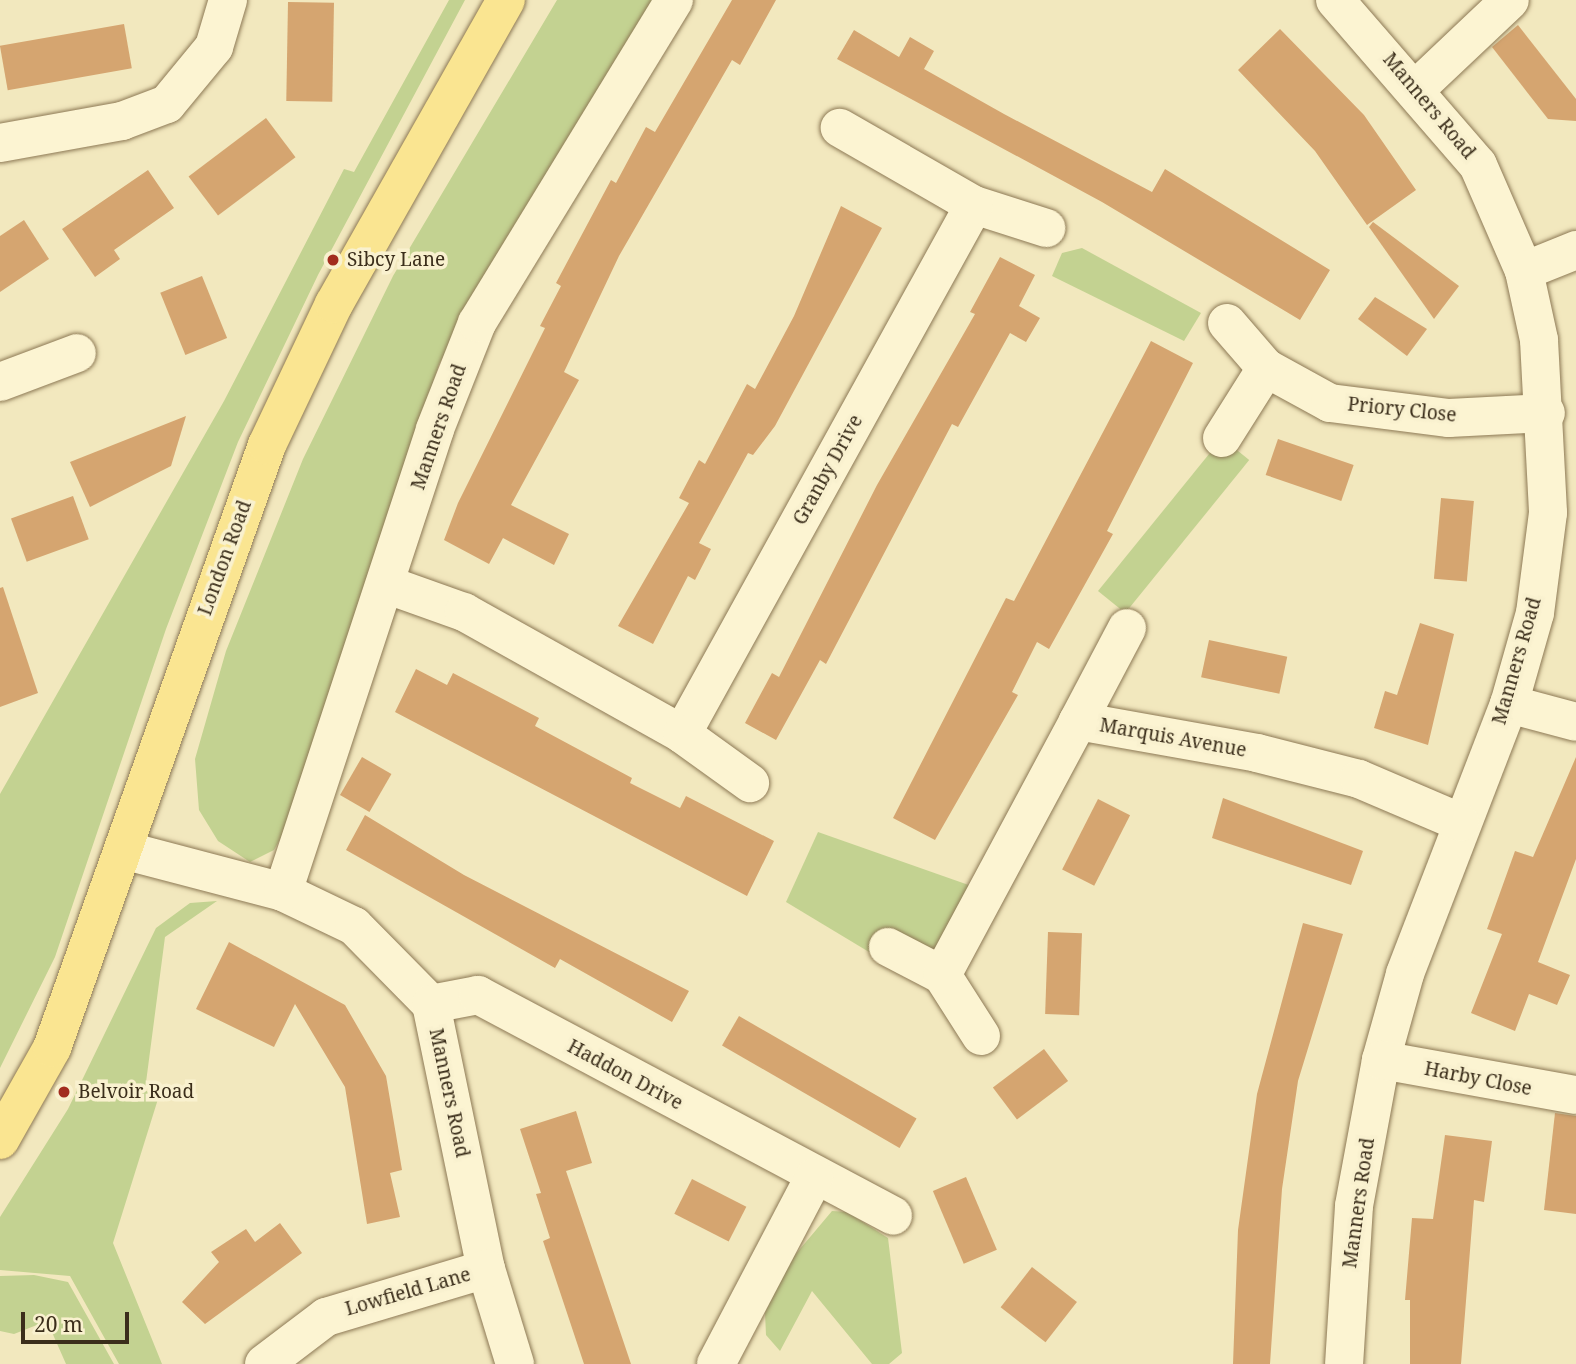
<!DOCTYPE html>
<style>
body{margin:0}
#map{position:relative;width:1576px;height:1364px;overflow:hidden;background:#f2e8be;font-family:"Noto Serif",serif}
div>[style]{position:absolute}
.green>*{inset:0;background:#c3d291;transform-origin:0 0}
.building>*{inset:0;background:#d5a570;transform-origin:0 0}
.roads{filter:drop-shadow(0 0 2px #8d7955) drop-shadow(0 0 2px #8d7955)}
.minor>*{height:38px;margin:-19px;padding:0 19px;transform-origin:19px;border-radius:19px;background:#fcf4d2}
.major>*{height:38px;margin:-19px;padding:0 19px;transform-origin:19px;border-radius:19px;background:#fae591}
.dots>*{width:19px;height:19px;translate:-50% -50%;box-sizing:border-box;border:4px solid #f9f1cf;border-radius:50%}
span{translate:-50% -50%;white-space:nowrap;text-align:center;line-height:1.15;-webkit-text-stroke:7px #f9f1cf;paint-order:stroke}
.street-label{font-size:19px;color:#3b2e1b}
.poi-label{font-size:19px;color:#3b2e1b}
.left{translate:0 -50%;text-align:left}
.scale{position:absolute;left:21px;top:1312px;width:108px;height:32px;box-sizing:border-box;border:4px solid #3b2e1b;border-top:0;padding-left:9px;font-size:21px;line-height:24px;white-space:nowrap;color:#3b2e1b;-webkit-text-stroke:5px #f9f1cf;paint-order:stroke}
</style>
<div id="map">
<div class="green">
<div style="clip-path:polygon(449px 0,465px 0,318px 275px,238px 442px,166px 629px,55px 957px,0 1068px,0 794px,224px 401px,344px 169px,354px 172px)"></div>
<div style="clip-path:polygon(557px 0,657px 0,439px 364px,296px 811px,274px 850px,250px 862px,218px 841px,199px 810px,195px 759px,226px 651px,303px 459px,393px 276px)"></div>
<div style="clip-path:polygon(1082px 248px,1201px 313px,1184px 341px,1052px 276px,1062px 253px)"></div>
<div style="left:1222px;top:438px;width:35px;height:197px;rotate:39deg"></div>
<div style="clip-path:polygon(818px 832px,980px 889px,933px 952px,874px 955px,786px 902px)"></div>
<div style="clip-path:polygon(217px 901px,165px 937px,145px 1090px,158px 1099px,113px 1243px,162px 1364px,119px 1364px,70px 1276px,0 1270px,0 1217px,68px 1109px,156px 928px,190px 903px)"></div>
<div style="clip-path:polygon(832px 1211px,847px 1212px,888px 1238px,902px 1353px,889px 1364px,872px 1364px,812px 1291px,780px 1351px,766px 1335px,765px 1313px,784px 1268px)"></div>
<div style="clip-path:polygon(34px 1275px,68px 1282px,114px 1364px,66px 1364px,47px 1321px,14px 1334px,0 1331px,0 1276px)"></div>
</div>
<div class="building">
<div style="clip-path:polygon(732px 0,776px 0,740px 65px,732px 60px,619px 256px,564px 372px,579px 380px,511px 505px,569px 534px,554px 565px,503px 538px,489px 564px,444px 540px,458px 503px,545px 328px,540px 326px,561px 286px,556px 283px,611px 180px,616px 183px,646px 127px,655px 132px)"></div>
<div style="left:288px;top:2px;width:46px;height:99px;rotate:1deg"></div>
<div style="left:124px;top:24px;width:45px;height:126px;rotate:80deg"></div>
<div style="clip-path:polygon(1518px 25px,1576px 99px,1576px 121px,1548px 119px,1492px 47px)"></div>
<div style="clip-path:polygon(1280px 29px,1364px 115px,1416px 190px,1367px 225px,1315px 151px,1238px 70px)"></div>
<div style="clip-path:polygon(854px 30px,899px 57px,910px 37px,934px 51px,924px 69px,1004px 114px,1152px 192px,1165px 169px,1330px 270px,1300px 320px,1102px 202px,837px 59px)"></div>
<div style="left:266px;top:118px;width:49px;height:97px;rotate:53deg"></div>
<div style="clip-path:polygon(148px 170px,174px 208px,114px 250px,120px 259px,95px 277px,62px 229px)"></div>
<div style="clip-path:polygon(841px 206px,882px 228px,775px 426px,753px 455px,748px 453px,699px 543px,711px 549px,695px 580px,688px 576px,653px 644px,618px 626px,689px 503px,679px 498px,699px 460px,705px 464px,747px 384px,755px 389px,794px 316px)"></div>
<div style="clip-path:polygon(24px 220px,49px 259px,0 292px,0 236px)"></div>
<div style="clip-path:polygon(1373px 222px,1459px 286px,1434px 319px,1369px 227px)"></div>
<div style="clip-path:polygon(1000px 257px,1035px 275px,1019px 306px,1040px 318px,1026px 342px,1010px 333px,958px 427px,952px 424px,826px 664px,820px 660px,776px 740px,745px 723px,772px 673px,779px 677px,877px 485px,975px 314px,970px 312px)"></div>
<div style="left:202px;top:276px;width:67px;height:45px;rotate:68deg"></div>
<div style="clip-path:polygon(1375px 297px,1427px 329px,1407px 356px,1358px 319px)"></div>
<div style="clip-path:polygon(1151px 341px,1193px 363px,1107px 531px,1113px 534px,1049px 649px,1037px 642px,1012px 692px,1018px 695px,935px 840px,893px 818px,1006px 598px,1014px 601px)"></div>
<div style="clip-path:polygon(186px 416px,171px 466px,90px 507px,70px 462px)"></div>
<div style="left:1278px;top:439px;width:80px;height:38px;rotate:19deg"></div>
<div style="left:73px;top:496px;width:46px;height:66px;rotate:70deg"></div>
<div style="left:1441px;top:498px;width:33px;height:81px;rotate:5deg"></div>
<div style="clip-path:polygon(3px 587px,38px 693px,0 707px,0 588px)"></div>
<div style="clip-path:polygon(1420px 623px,1454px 634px,1428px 745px,1374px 728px,1385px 691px,1397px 695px)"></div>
<div style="left:1209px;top:640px;width:80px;height:38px;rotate:12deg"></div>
<div style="clip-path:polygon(416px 669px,447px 685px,453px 673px,539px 718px,535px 726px,632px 778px,630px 783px,680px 808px,686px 796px,774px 841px,747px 896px,395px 712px)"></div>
<div style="left:362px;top:757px;width:34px;height:44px;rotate:30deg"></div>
<div style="clip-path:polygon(1576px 757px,1576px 859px,1538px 962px,1570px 975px,1557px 1005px,1529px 994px,1515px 1031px,1471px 1013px,1502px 934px,1487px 929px,1515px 851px,1533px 857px)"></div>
<div style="clip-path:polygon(1223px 798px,1363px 851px,1351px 885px,1212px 838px)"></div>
<div style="left:1098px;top:799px;width:36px;height:79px;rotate:27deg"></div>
<div style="clip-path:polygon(365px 815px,464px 875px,689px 991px,672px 1022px,560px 959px,555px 968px,346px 850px)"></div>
<div style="clip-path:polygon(1303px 923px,1343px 934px,1298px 1081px,1282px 1189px,1270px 1364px,1233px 1364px,1238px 1230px,1257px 1094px)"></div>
<div style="left:1048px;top:932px;width:34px;height:82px;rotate:2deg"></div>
<div style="clip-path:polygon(229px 942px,345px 1005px,386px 1076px,402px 1170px,390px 1173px,400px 1217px,367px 1224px,345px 1087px,295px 1004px,274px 1047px,196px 1009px)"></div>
<div style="left:739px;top:1016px;width:205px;height:34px;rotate:30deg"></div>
<div style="left:1044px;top:1049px;width:40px;height:64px;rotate:53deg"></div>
<div style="clip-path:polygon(576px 1111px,592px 1163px,566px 1171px,631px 1364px,584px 1364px,543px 1241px,550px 1238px,536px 1194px,541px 1193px,520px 1129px)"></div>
<div style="clip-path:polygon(1555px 1113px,1576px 1116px,1576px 1214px,1544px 1210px)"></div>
<div style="clip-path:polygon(1445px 1135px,1492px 1141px,1484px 1202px,1474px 1200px,1461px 1364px,1410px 1364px,1410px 1300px,1405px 1300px,1412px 1218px,1433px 1219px)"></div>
<div style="left:966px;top:1177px;width:79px;height:36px;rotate:67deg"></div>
<div style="left:692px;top:1179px;width:61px;height:39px;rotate:27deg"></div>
<div style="clip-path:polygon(280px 1223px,302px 1253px,205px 1324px,182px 1302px,219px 1262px,211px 1252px,246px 1229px,255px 1242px)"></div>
<div style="left:1032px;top:1267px;width:57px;height:51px;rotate:38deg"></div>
</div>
<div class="roads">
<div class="minor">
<div style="left:1335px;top:0;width:218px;rotate:49.1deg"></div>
<div style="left:1478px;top:165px;width:116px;rotate:66.5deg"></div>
<div style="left:1524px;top:271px;width:71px;rotate:77.7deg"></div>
<div style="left:1539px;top:340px;width:173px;rotate:87deg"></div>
<div style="left:1548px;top:513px;width:101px;rotate:97.4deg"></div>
<div style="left:1535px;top:613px;width:95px;rotate:105.9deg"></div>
<div style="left:1509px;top:704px;width:289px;rotate:111.1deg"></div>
<div style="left:1405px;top:974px;width:89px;rotate:105.6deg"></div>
<div style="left:1381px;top:1060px;width:148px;rotate:100.5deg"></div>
<div style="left:1354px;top:1206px;width:158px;rotate:93.6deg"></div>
<div style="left:1416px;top:89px;width:129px;rotate:-43.4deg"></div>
<div style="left:0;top:143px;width:124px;rotate:-10.2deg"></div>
<div style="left:122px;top:121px;width:48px;rotate:-20.7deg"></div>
<div style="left:167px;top:104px;width:74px;rotate:-50.5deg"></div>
<div style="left:214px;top:47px;width:49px;rotate:-73.4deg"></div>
<div style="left:974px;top:205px;width:76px;rotate:17.7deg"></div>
<div style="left:1524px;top:271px;width:56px;rotate:-22deg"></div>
<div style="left:1227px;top:323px;width:60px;rotate:49.1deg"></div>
<div style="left:1266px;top:368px;width:73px;rotate:28.7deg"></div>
<div style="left:1330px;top:403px;width:120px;rotate:7.2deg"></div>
<div style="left:1449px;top:418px;width:97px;rotate:-3deg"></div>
<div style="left:0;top:382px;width:82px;rotate:-20.6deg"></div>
<div style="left:1222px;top:438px;width:83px;rotate:-57.8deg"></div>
<div style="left:388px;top:585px;width:81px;rotate:19.6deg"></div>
<div style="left:464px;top:612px;width:250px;rotate:29.2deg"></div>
<div style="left:682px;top:734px;width:604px;rotate:-61.1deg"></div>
<div style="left:974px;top:205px;width:155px;rotate:-150.1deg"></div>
<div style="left:1509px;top:704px;width:69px;rotate:15deg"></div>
<div style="left:1078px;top:721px;width:105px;rotate:-62.2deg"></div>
<div style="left:682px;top:734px;width:84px;rotate:35.8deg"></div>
<div style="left:127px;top:851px;width:161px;rotate:14.7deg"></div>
<div style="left:283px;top:892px;width:79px;rotate:25.6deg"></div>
<div style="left:354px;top:926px;width:110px;rotate:45.4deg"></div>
<div style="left:431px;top:1004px;width:271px;rotate:78.3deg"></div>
<div style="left:486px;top:1269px;width:99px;rotate:73deg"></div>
<div style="left:283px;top:892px;width:487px;rotate:-71.8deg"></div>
<div style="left:435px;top:429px;width:114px;rotate:-68.4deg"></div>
<div style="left:477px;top:323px;width:378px;rotate:-58.6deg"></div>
<div style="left:888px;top:947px;width:61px;rotate:27.4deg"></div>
<div style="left:431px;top:1004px;width:48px;rotate:-10.8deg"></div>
<div style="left:478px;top:995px;width:470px;rotate:28deg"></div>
<div style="left:981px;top:1036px;width:72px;rotate:-122.6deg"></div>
<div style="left:942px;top:975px;width:288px;rotate:-61.8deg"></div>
<div style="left:1078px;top:721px;width:182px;rotate:10.1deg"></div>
<div style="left:1257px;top:753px;width:105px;rotate:14.3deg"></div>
<div style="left:1359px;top:779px;width:110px;rotate:23.1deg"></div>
<div style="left:1381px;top:1060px;width:198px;rotate:10.2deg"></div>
<div style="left:264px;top:1364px;width:78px;rotate:-37.2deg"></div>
<div style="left:326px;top:1317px;width:167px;rotate:-16.7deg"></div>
<div style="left:716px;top:1364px;width:211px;rotate:-62.3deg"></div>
</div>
<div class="major">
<div style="left:0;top:1140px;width:106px;rotate:-60.5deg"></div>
<div style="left:52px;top:1048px;width:640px;rotate:-70.38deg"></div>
<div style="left:267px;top:445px;width:156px;rotate:-64.6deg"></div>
<div style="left:334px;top:304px;width:349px;rotate:-60.5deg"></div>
</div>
</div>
<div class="dots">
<div style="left:333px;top:260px;background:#a22c1e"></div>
<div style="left:64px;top:1092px;background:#a22c1e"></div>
</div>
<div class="street-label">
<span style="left:1429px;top:106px;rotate:50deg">Manners Road</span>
<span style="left:1402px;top:410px;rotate:6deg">Priory Close</span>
<span style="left:439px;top:427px;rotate:-71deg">Manners Road</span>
<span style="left:828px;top:470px;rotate:-61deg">Granby Drive</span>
<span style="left:225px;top:558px;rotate:-70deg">London Road</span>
<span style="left:1517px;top:661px;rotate:-74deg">Manners Road</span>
<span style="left:1173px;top:738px;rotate:10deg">Marquis Avenue</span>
<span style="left:625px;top:1075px;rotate:28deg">Haddon Drive</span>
<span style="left:1478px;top:1079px;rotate:11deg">Harby Close</span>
<span style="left:449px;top:1093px;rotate:78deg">Manners Road</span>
<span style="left:1359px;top:1203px;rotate:-82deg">Manners Road</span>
<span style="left:408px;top:1292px;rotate:-16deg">Lowfield Lane</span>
</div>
<div class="poi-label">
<span class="left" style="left:347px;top:260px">Sibcy Lane</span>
<span class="left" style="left:78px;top:1092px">Belvoir Road</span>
</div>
<div class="scale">20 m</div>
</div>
